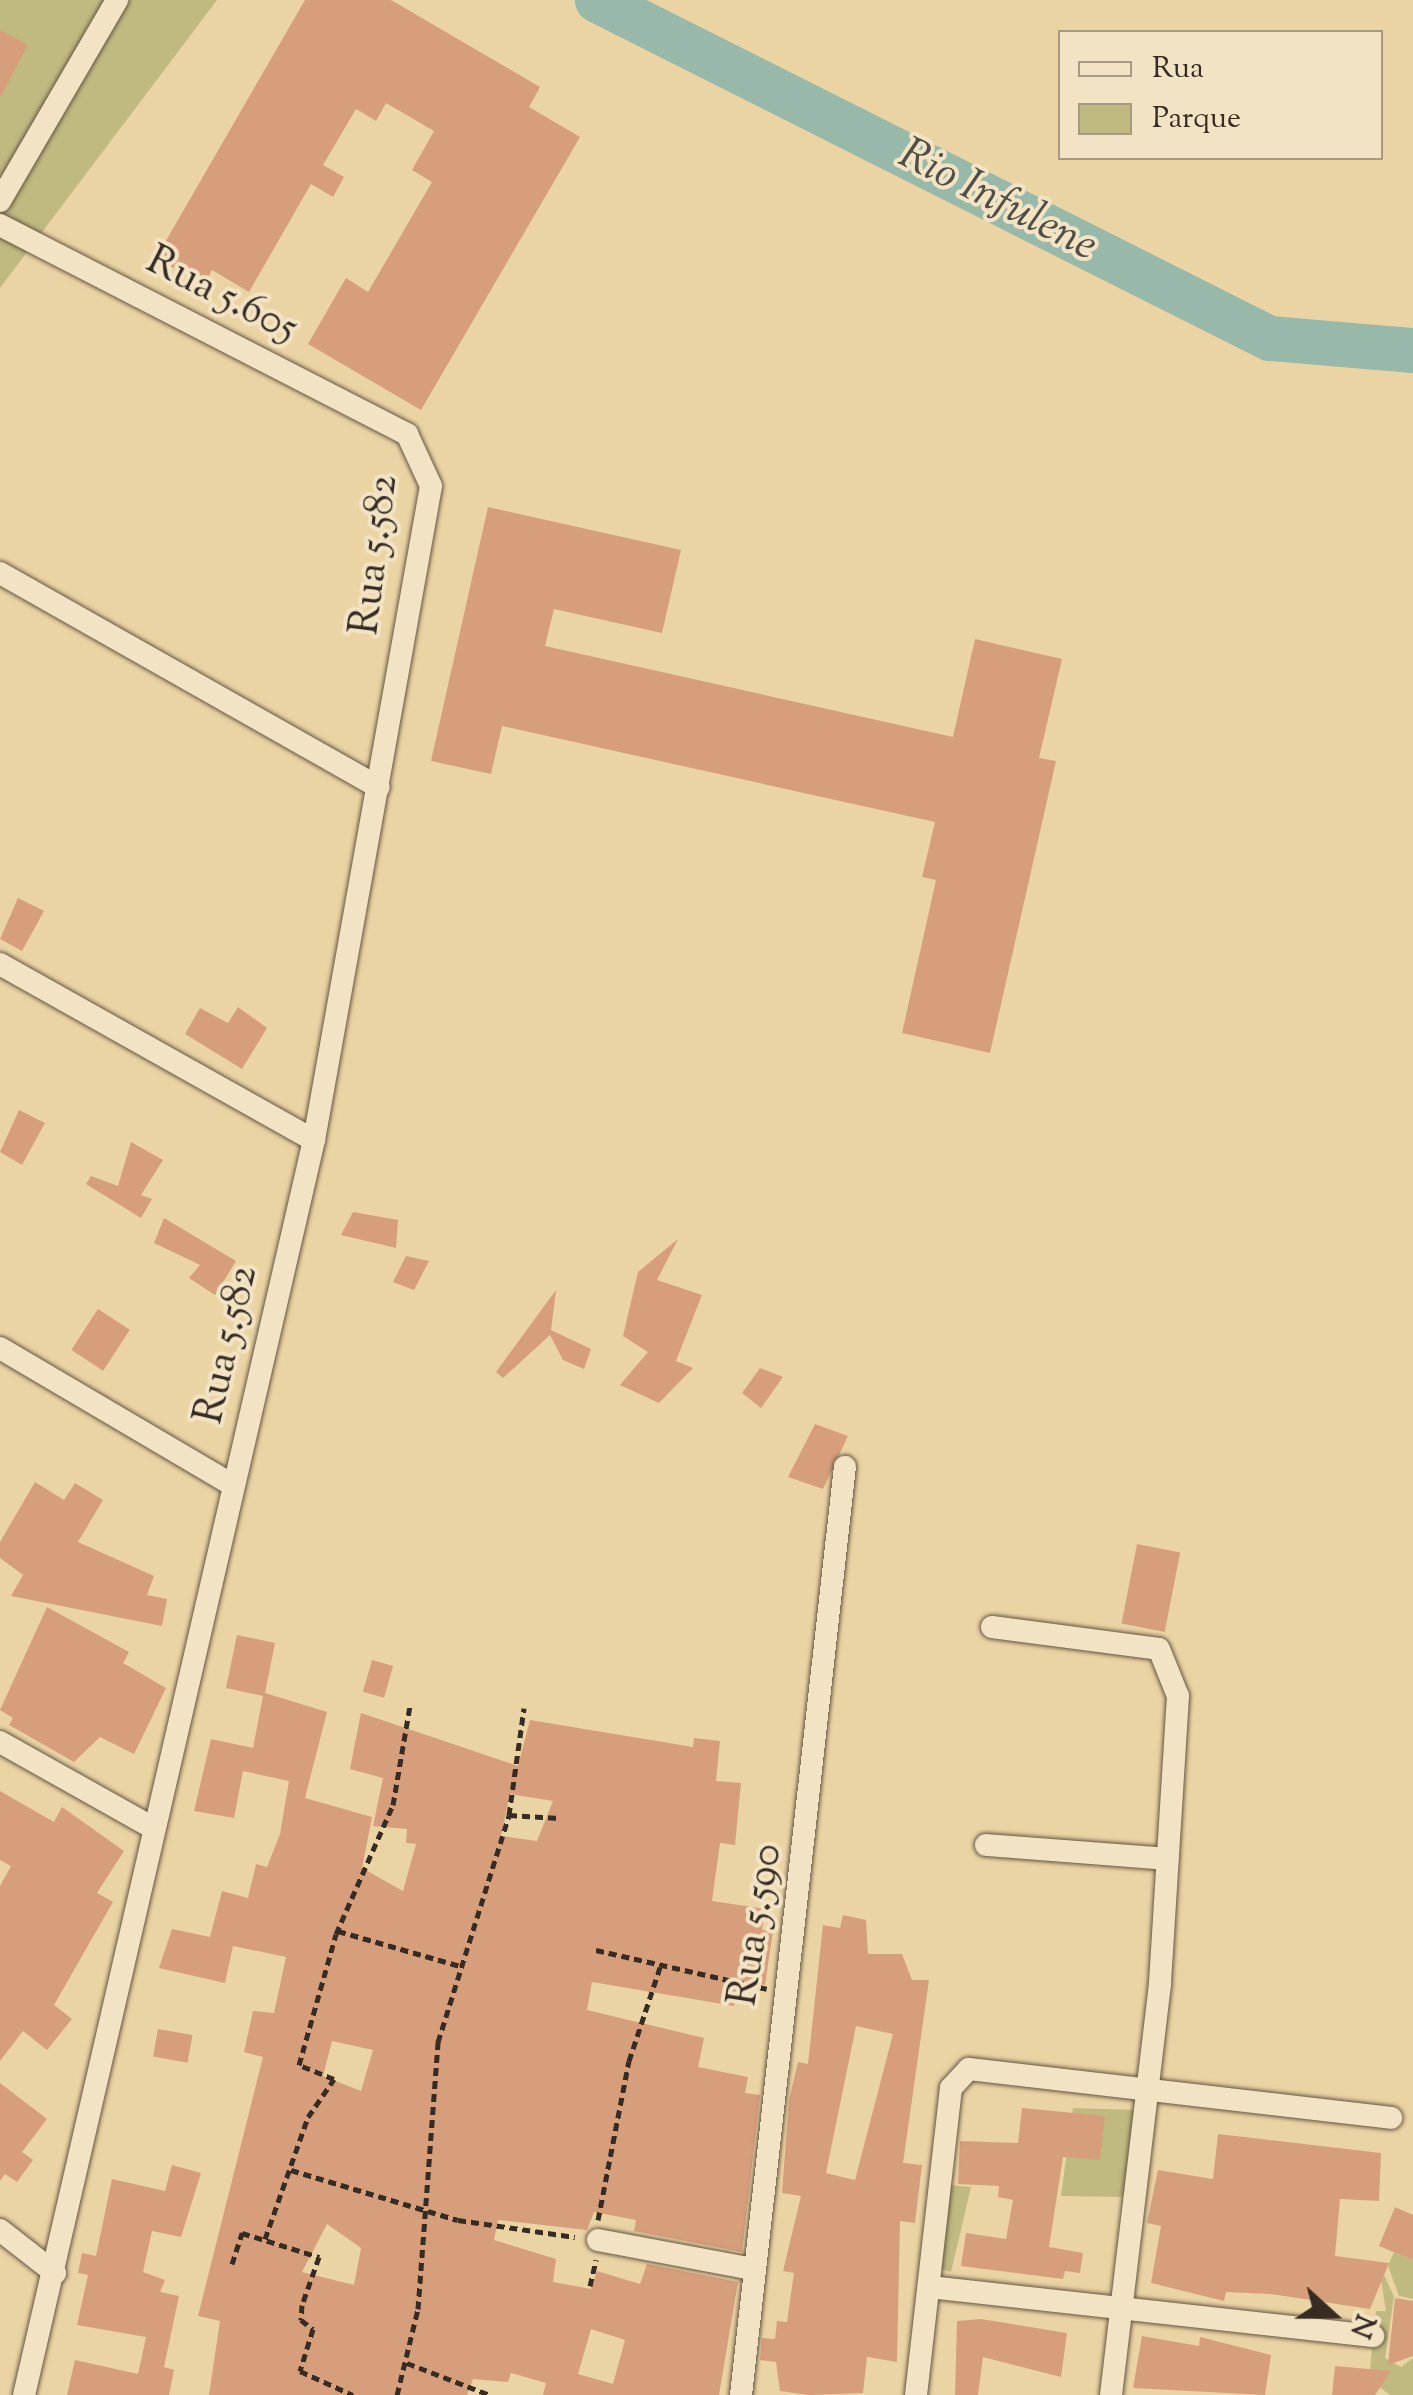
<!DOCTYPE html>
<style>
body{margin:0}
#map{position:relative;width:1413px;height:2395px;overflow:hidden;background:#ebd4a4;font-family:"Sorts Mill Goudy",serif}
div>[style]{position:absolute}
.green>*{inset:0;background:#c0ba80}
.river>*{height:45px;margin:-22.5px;padding:0 22.5px;transform-origin:22.5px;border-radius:22.5px;background:#98b8aa}
.building>*{inset:0;background:#d79e7c;transform-origin:0 0}
.path>*{height:5px;margin-top:-2.5px;transform-origin:0;background:repeating-linear-gradient(90deg,#372c23 0 8px,transparent 0 13px)}
.roads{filter:drop-shadow(0 0 2px #645643) drop-shadow(0 0 2px #645643)}
.minor>*{height:22px;margin:-11px;padding:0 11px;transform-origin:11px;border-radius:11px;background:#f2e3c4}
span{translate:-50% -50%;white-space:nowrap;text-align:center;line-height:1.15;-webkit-text-stroke:8px #f2e3c4;paint-order:stroke}
.street-label{font-size:42px;color:#372c23}
.water-label{font-size:45px;color:#4f4f45;font-style:italic}
.legend{position:absolute;left:1058px;top:30px;width:325px;height:130px;box-sizing:border-box;background:#f2e3c4;border:2px solid #a79a84;margin:0;padding:12px 18px;list-style:none;font-size:30px;color:#372c23}
.legend li{display:flex;align-items:center;gap:20px;height:50px}
.legend b{width:50px;border:2px solid #a79a84}
.north{position:absolute;left:1283px;top:2265px;width:100px;height:100px;-webkit-text-stroke:8px #f2e3c4;paint-order:stroke;rotate:111deg;font-size:28px;font-weight:700;line-height:40px;text-align:center;color:#372c23}
.north::after{content:'';display:block;margin:auto;width:35px;height:45px;background:#372c23;clip-path:polygon(50% 0,100% 100%,50% 72%,0 100%)}
</style>
<div id="map">
<div class="green">
<div style="clip-path:polygon(0 0,217px 0,0 288px)"></div>
<div style="clip-path:polygon(1073px 2108px,1135px 2110px,1129px 2192px,1121px 2197px,1061px 2196px)"></div>
<div style="clip-path:polygon(945px 2185px,971px 2187px,951px 2272px,939px 2269px)"></div>
<div style="clip-path:polygon(1394px 2252px,1413px 2260px,1413px 2299px,1399px 2296px,1388px 2266px)"></div>
<div style="clip-path:polygon(1378px 2261px,1394px 2297px,1385px 2358px,1401px 2367px,1413px 2358px,1413px 2395px,1390px 2395px,1369px 2379px,1376px 2311px,1386px 2311px)"></div>
</div>
<div class="river">
<div style="left:597px;top:0;width:752px;rotate:26.7deg"></div>
<div style="left:1269px;top:338px;width:144px;rotate:4.8deg"></div>
</div>
<div class="building">
<div style="clip-path:polygon(305px 0,391px 0,540px 87px,529px 107px,580px 137px,421px 410px,308px 344px,346px 278px,368px 292px,432px 182px,412px 170px,434px 131px,386px 103px,376px 121px,356px 109px,323px 165px,344px 177px,333px 197px,311px 184px,249px 292px,212px 270px,204px 285px,156px 258px)"></div>
<div style="clip-path:polygon(0 30px,28px 45px,0 98px)"></div>
<div style="clip-path:polygon(488px 507px,681px 550px,662px 633px,554px 609px,545px 646px,953px 737px,975px 639px,1062px 659px,1039px 758px,1056px 761px,990px 1053px,902px 1033px,936px 880px,922px 877px,935px 822px,502px 726px,491px 774px,431px 761px)"></div>
<div style="clip-path:polygon(18px 898px,44px 911px,22px 951px,0 939px)"></div>
<div style="clip-path:polygon(238px 1007px,267px 1028px,242px 1069px,185px 1034px,200px 1008px,228px 1023px)"></div>
<div style="clip-path:polygon(19px 1110px,45px 1123px,22px 1165px,0 1152px)"></div>
<div style="clip-path:polygon(131px 1142px,163px 1160px,141px 1195px,152px 1199px,141px 1218px,86px 1184px,91px 1176px,118px 1186px)"></div>
<div style="clip-path:polygon(353px 1212px,398px 1220px,396px 1248px,341px 1235px)"></div>
<div style="clip-path:polygon(164px 1218px,236px 1261px,215px 1295px,189px 1278px,200px 1265px,154px 1243px)"></div>
<div style="clip-path:polygon(678px 1239px,657px 1280px,702px 1295px,676px 1361px,693px 1368px,659px 1403px,620px 1385px,648px 1352px,623px 1336px,638px 1272px)"></div>
<div style="clip-path:polygon(406px 1256px,429px 1261px,414px 1290px,393px 1282px)"></div>
<div style="clip-path:polygon(556px 1290px,551px 1330px,591px 1349px,584px 1369px,563px 1360px,550px 1335px,503px 1378px,496px 1372px)"></div>
<div style="left:98px;top:1309px;width:38px;height:49px;rotate:33deg"></div>
<div style="clip-path:polygon(760px 1368px,783px 1377px,761px 1408px,742px 1393px)"></div>
<div style="clip-path:polygon(815px 1424px,848px 1436px,823px 1489px,788px 1477px)"></div>
<div style="clip-path:polygon(35px 1482px,64px 1500px,75px 1483px,103px 1500px,78px 1542px,154px 1576px,147px 1595px,167px 1599px,162px 1626px,11px 1596px,23px 1575px,0 1558px,0 1542px)"></div>
<div style="left:1137px;top:1544px;width:44px;height:81px;rotate:11deg"></div>
<div style="clip-path:polygon(47px 1607px,129px 1652px,123px 1663px,166px 1688px,134px 1754px,100px 1737px,74px 1762px,9px 1725px,13px 1718px,0 1710px)"></div>
<div style="clip-path:polygon(evenodd,237px 1635px,275px 1643px,265px 1693px,327px 1712px,305px 1798px,372px 1817px,362px 1868px,403px 1891px,416px 1844px,406px 1843px,407px 1829px,373px 1826px,383px 1778px,350px 1769px,361px 1713px,518px 1766px,530px 1720px,693px 1747px,694px 1738px,720px 1741px,716px 1781px,741px 1783px,735px 1845px,720px 1843px,712px 1901px,765px 1909px,762px 1930px,773px 1931px,765px 1985px,738px 1981px,734px 2006px,592px 1982px,587px 2010px,704px 2038px,698px 2067px,748px 2077px,745px 2093px,760px 2095px,742px 2252px,634px 2231px,636px 2220px,594px 2212px,587px 2230px,498px 2220px,494px 2240px,556px 2259px,553px 2282px,591px 2289px,597px 2271px,640px 2284px,647px 2264px,738px 2282px,719px 2395px,543px 2395px,546px 2383px,511px 2373px,508px 2382px,473px 2379px,467px 2395px,209px 2395px,220px 2321px,198px 2316px,263px 2057px,244px 2052px,253px 2011px,274px 2013px,286px 1957px,233px 1946px,225px 1983px,159px 1968px,172px 1929px,210px 1937px,222px 1891px,248px 1898px,256px 1864px,267px 1867px,280px 1834px,289px 1781px,243px 1771px,234px 1818px,194px 1811px,211px 1739px,253px 1748px,263px 1696px,226px 1688px,237px 1635px,510px 1794px,553px 1801px,537px 1841px,501px 1836px,510px 1794px,237px 1635px,332px 2041px,373px 2050px,361px 2091px,323px 2076px,332px 2041px,237px 1635px,327px 2224px,361px 2248px,354px 2285px,302px 2272px,327px 2224px,237px 1635px,591px 2329px,625px 2340px,613px 2384px,578px 2374px,591px 2329px)"></div>
<div style="left:372px;top:1660px;width:22px;height:33px;rotate:16deg"></div>
<div style="clip-path:polygon(0 1791px,54px 1822px,62px 1807px,124px 1851px,97px 1893px,113px 1902px,54px 2005px,72px 2019px,47px 2050px,23px 2031px,0 2061px,0 1886px,11px 1866px,0 1860px)"></div>
<div style="clip-path:polygon(evenodd,843px 1915px,866px 1920px,868px 1954px,902px 1954px,912px 1980px,929px 1980px,903px 2163px,922px 2165px,915px 2223px,900px 2221px,897px 2362px,867px 2357px,863px 2393px,809px 2395px,780px 2391px,776px 2362px,760px 2360px,762px 2338px,775px 2339px,777px 2321px,787px 2322px,794px 2273px,783px 2271px,801px 2196px,782px 2193px,789px 2100px,798px 2062px,808px 2064px,823px 1925px,840px 1928px,843px 1915px,856px 2026px,893px 2034px,855px 2180px,826px 2173px,856px 2026px)"></div>
<div style="left:158px;top:2029px;width:35px;height:28px;rotate:10deg"></div>
<div style="clip-path:polygon(0 2083px,47px 2119px,22px 2152px,33px 2160px,17px 2182px,5px 2174px,0 2181px)"></div>
<div style="clip-path:polygon(1022px 2108px,1105px 2116px,1100px 2160px,1063px 2157px,1049px 2247px,1083px 2253px,1080px 2273px,1065px 2271px,1063px 2279px,961px 2266px,966px 2233px,1006px 2239px,1013px 2200px,998px 2197px,999px 2186px,958px 2184px,960px 2141px,1018px 2143px)"></div>
<div style="clip-path:polygon(1218px 2134px,1381px 2153px,1379px 2201px,1340px 2199px,1335px 2256px,1389px 2263px,1370px 2309px,1271px 2294px,1226px 2292px,1224px 2301px,1151px 2283px,1161px 2226px,1147px 2223px,1158px 2170px,1213px 2179px)"></div>
<div style="clip-path:polygon(172px 2165px,201px 2173px,181px 2237px,152px 2231px,143px 2272px,165px 2280px,160px 2292px,179px 2296px,164px 2367px,174px 2370px,169px 2395px,67px 2395px,75px 2360px,138px 2374px,146px 2337px,77px 2325px,88px 2275px,78px 2273px,82px 2253px,96px 2256px,112px 2179px,165px 2191px)"></div>
<div style="clip-path:polygon(1395px 2207px,1413px 2215px,1413px 2260px,1379px 2246px)"></div>
<div style="clip-path:polygon(1395px 2298px,1413px 2301px,1413px 2356px,1388px 2365px)"></div>
<div style="clip-path:polygon(981px 2319px,1067px 2333px,1061px 2377px,983px 2357px,978px 2395px,955px 2395px,957px 2321px)"></div>
<div style="clip-path:polygon(1142px 2336px,1199px 2346px,1200px 2337px,1271px 2355px,1265px 2395px,1133px 2388px)"></div>
<div style="clip-path:polygon(1335px 2366px,1391px 2371px,1375px 2395px,1332px 2395px)"></div>
</div>
<div class="path">
<div style="left:509px;top:1815px;width:50px;rotate:3.4deg"></div>
<div style="left:338px;top:1931px;width:127px;rotate:16deg"></div>
<div style="left:596px;top:1950px;width:175px;rotate:12.8deg"></div>
<div style="left:291px;top:2170px;width:174px;rotate:16.7deg"></div>
<div style="left:458px;top:2220px;width:118px;rotate:8.3deg"></div>
<div style="left:598px;top:2220px;width:162px;rotate:-79deg"></div>
<div style="left:629px;top:2061px;width:99px;rotate:-71.7deg"></div>
<div style="left:265px;top:2239px;width:129px;rotate:-70.6deg"></div>
<div style="left:308px;top:2117px;width:46px;rotate:-55.6deg"></div>
<div style="left:334px;top:2079px;width:38px;rotate:-158deg"></div>
<div style="left:299px;top:2065px;width:136px;rotate:-74.2deg"></div>
<div style="left:336px;top:1934px;width:141px;rotate:-66.2deg"></div>
<div style="left:393px;top:1805px;width:100px;rotate:-80.3deg"></div>
<div style="left:232px;top:2264px;width:33px;rotate:-72deg"></div>
<div style="left:242px;top:2233px;width:81px;rotate:17.3deg"></div>
<div style="left:319px;top:2257px;width:51px;rotate:109.5deg"></div>
<div style="left:302px;top:2305px;width:15px;rotate:94deg"></div>
<div style="left:301px;top:2320px;width:15px;rotate:37deg"></div>
<div style="left:313px;top:2329px;width:44px;rotate:107.2deg"></div>
<div style="left:300px;top:2371px;width:58px;rotate:24.4deg"></div>
<div style="left:590px;top:2286px;width:27px;rotate:-77deg"></div>
<div style="left:407px;top:2363px;width:89px;rotate:21.1deg"></div>
<div style="left:397px;top:2395px;width:89px;rotate:-76.3deg"></div>
<div style="left:418px;top:2309px;width:268px;rotate:-85.7deg"></div>
<div style="left:438px;top:2042px;width:238px;rotate:-72.6deg"></div>
<div style="left:509px;top:1815px;width:108px;rotate:-82deg"></div>
</div>
<div class="roads">
<div class="minor">
<div style="left:0;top:201px;width:233px;rotate:-59.8deg"></div>
<div style="left:0;top:225px;width:458px;rotate:27.2deg"></div>
<div style="left:407px;top:434px;width:57px;rotate:65.2deg"></div>
<div style="left:431px;top:486px;width:664px;rotate:100.14deg"></div>
<div style="left:314px;top:1140px;width:1288px;rotate:103.01deg"></div>
<div style="left:0;top:573px;width:435px;rotate:29.5deg"></div>
<div style="left:0;top:964px;width:360px;rotate:29.3deg"></div>
<div style="left:0;top:1348px;width:270px;rotate:30.5deg"></div>
<div style="left:992px;top:1627px;width:168px;rotate:7.5deg"></div>
<div style="left:1159px;top:1649px;width:51px;rotate:68deg"></div>
<div style="left:1178px;top:1696px;width:289px;rotate:93.6deg"></div>
<div style="left:1160px;top:1984px;width:414px;rotate:96.8deg"></div>
<div style="left:0;top:1742px;width:176px;rotate:29.3deg"></div>
<div style="left:986px;top:1845px;width:182px;rotate:4.4deg"></div>
<div style="left:0;top:2230px;width:70px;rotate:38deg"></div>
<div style="left:598px;top:2240px;width:158px;rotate:10.6deg"></div>
<div style="left:929px;top:2287px;width:447px;rotate:6.3deg"></div>
<div style="left:741px;top:2395px;width:934px;rotate:-83.61deg"></div>
<div style="left:916px;top:2395px;width:309px;rotate:-83.5deg"></div>
<div style="left:951px;top:2088px;width:26px;rotate:-47deg"></div>
<div style="left:969px;top:2069px;width:425px;rotate:6.6deg"></div>
</div>
</div>
<div class="street-label">
<span style="left:221px;top:296px;rotate:27deg">Rua 5.605</span>
<span style="left:376px;top:555px;rotate:-83deg">Rua 5.582</span>
<span style="left:228px;top:1345px;rotate:-77deg">Rua 5.582</span>
<span style="left:757px;top:1925px;rotate:-81deg">Rua 5.590</span>
</div>
<div class="water-label">
<span style="left:997px;top:202px;rotate:27deg">Rio Infulene</span>
</div>
<ul class="legend">
<li><b style="height:12px;background:#f2e3c4"></b>Rua</li>
<li><b style="height:28px;background:#c0ba80"></b>Parque</li>
</ul>
<div class="north">N</div>
</div>
